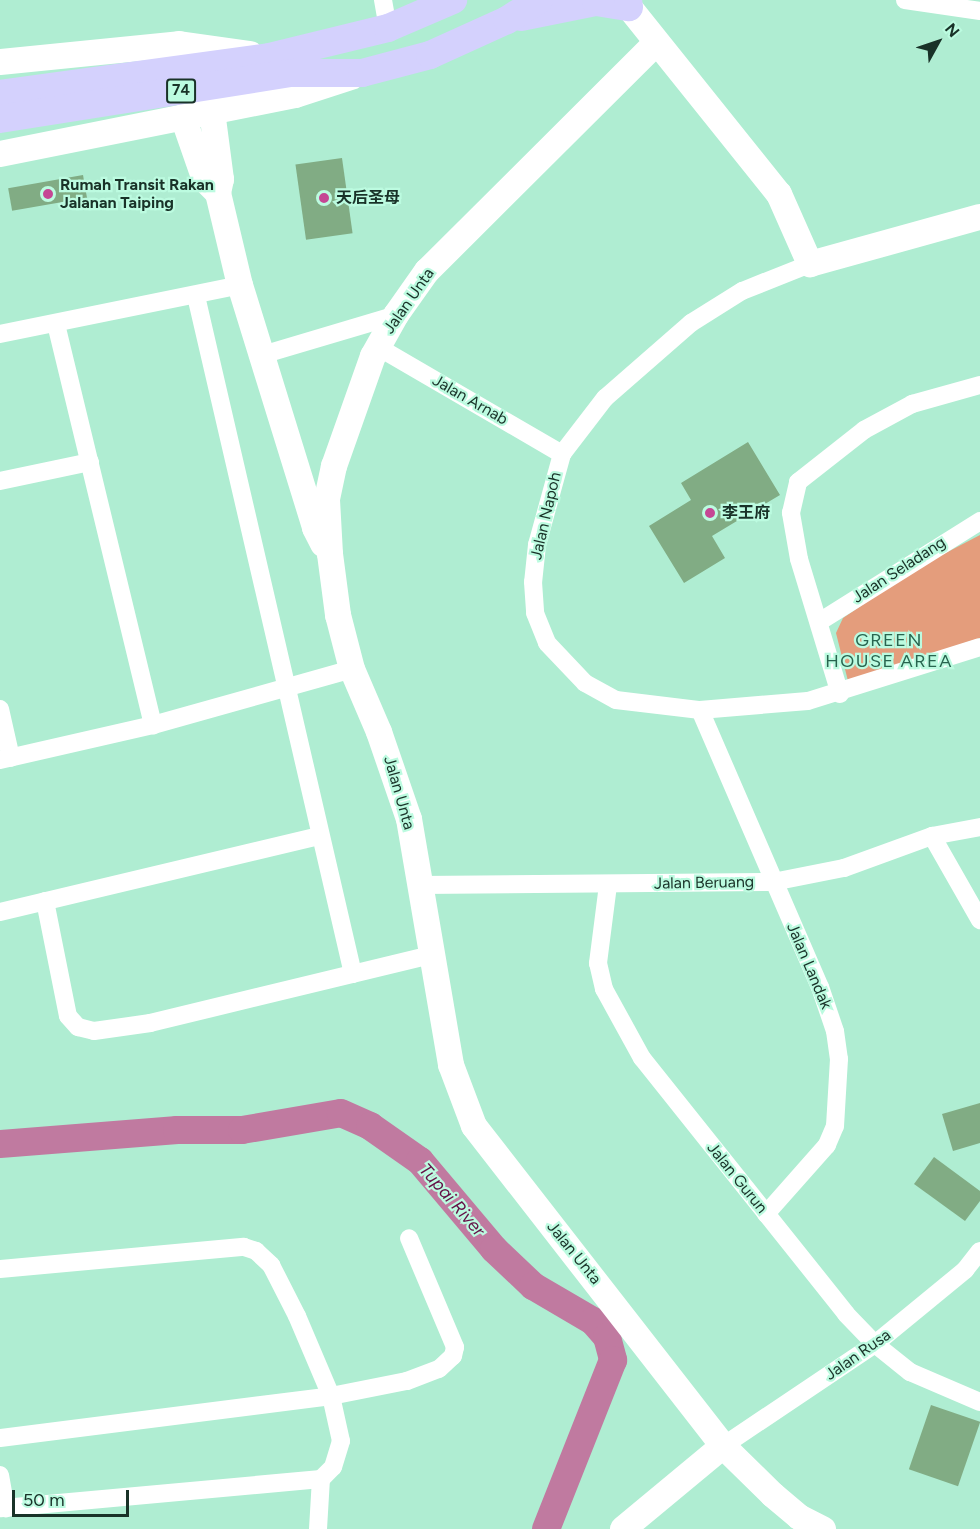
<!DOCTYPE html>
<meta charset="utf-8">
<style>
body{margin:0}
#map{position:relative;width:980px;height:1529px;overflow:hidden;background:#afedd2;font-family:Figtree,"Noto Sans SC",sans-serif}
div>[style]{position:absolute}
.green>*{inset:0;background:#e49d7c}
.river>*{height:28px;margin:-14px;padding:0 14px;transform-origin:14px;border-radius:14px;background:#c07aa0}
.building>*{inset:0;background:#81ac84;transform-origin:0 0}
.street>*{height:18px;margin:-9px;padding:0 9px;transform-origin:9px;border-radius:9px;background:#fff}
.secondary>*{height:26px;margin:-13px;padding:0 13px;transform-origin:13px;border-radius:13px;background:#fff}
.primary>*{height:28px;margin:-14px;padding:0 14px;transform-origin:14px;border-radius:14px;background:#d4d1fd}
.dots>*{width:16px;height:16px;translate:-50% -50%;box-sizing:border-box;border:3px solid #bcfbe0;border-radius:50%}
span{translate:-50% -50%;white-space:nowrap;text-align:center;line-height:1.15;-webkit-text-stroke:4.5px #bcfbe0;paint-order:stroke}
.shield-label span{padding:2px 4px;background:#bcfbe0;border:2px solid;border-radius:4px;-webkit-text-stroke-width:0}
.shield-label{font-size:15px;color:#193228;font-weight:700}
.poi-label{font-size:16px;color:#193228;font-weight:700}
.left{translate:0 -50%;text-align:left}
.street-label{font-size:16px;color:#193228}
.neighbourhood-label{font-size:18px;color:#28654f;letter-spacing:1.5px}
.water-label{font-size:18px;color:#641046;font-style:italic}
.north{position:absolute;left:908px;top:12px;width:60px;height:60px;-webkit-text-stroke:4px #bcfbe0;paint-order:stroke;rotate:50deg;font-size:16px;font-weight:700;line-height:24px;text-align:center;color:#193228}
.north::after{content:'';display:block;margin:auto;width:21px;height:27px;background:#193228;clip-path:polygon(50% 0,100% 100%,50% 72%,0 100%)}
.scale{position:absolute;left:12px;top:1490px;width:117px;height:27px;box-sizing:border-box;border:3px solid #193228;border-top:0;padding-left:8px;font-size:18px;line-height:21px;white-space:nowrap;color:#193228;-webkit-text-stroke:4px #bcfbe0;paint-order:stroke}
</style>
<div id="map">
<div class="green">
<div style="clip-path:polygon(980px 535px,980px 638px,848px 681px,836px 633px,843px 618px,917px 568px)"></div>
</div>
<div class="river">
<div style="left:0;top:1144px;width:178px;rotate:-4.5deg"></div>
<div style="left:177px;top:1130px;width:65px"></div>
<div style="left:242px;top:1130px;width:100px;rotate:-9.7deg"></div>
<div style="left:341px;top:1113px;width:32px;rotate:24deg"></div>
<div style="left:370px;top:1126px;width:61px;rotate:35deg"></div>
<div style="left:420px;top:1161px;width:115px;rotate:49.9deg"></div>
<div style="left:494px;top:1249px;width:54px;rotate:43.5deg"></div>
<div style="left:533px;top:1286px;width:69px;rotate:30.3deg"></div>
<div style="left:593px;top:1321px;width:21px;rotate:49deg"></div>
<div style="left:607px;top:1337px;width:24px;rotate:75deg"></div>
<div style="left:613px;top:1360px;width:182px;rotate:111.6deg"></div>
</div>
<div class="building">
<div style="left:342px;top:158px;width:76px;height:47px;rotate:82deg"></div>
<div style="left:83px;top:175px;width:23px;height:76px;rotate:80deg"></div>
<div style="clip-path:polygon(748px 442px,780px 495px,712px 536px,725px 558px,684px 583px,649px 526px,691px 500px,681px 483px)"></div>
<div style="clip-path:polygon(980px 1103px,980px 1143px,953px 1151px,942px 1114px)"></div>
<div style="clip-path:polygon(934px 1157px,980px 1191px,980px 1201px,965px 1221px,914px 1184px)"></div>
<div style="left:931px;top:1405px;width:52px;height:68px;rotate:19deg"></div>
</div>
<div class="street">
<div style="left:383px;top:0;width:28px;rotate:80deg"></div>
<div style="left:905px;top:0;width:76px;rotate:8.3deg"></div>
<div style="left:810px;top:264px;width:73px;rotate:158.3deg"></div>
<div style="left:742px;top:291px;width:60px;rotate:147.9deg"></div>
<div style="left:691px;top:323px;width:114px;rotate:138.9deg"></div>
<div style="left:605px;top:398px;width:71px;rotate:127.5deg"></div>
<div style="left:562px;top:454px;width:94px;rotate:105.4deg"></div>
<div style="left:537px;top:545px;width:37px;rotate:96deg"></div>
<div style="left:533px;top:582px;width:31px;rotate:86deg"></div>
<div style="left:535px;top:613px;width:32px;rotate:68deg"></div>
<div style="left:547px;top:643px;width:55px;rotate:46.5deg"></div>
<div style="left:585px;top:683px;width:35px;rotate:29deg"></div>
<div style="left:616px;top:700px;width:85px;rotate:6.8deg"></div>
<div style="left:700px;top:710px;width:108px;rotate:-4.8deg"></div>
<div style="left:808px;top:701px;width:180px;rotate:-17.4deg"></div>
<div style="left:196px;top:296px;width:696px;rotate:76.96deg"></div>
<div style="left:56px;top:324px;width:413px;rotate:76.4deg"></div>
<div style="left:0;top:334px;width:245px;rotate:-11.5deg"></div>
<div style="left:378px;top:347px;width:213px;rotate:30.2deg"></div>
<div style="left:262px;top:355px;width:140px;rotate:-16.6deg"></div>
<div style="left:0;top:481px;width:92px;rotate:-11.9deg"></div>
<div style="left:819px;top:622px;width:190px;rotate:-32.1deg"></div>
<div style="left:840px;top:694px;width:141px;rotate:-106.9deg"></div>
<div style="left:799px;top:559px;width:47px;rotate:-99.9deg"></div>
<div style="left:791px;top:513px;width:32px;rotate:-77deg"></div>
<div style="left:798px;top:482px;width:84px;rotate:-38.2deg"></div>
<div style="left:864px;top:430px;width:55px;rotate:-28.4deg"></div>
<div style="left:912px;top:404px;width:71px;rotate:-15.6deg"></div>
<div style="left:0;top:709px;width:50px;rotate:77.3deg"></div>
<div style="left:700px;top:710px;width:302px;rotate:66.6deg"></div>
<div style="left:820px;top:987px;width:46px;rotate:71.2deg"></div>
<div style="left:835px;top:1031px;width:28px;rotate:82deg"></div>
<div style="left:839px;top:1059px;width:67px;rotate:93.4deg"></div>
<div style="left:835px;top:1126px;width:21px;rotate:113deg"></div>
<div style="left:827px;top:1145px;width:92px;rotate:131.5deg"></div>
<div style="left:0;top:760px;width:157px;rotate:-12.9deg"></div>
<div style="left:153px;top:725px;width:207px;rotate:-15.7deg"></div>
<div style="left:932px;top:836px;width:97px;rotate:60.3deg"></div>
<div style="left:420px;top:885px;width:353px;rotate:-0.5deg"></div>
<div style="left:773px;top:882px;width:72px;rotate:-11.2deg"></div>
<div style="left:844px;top:868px;width:94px;rotate:-20deg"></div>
<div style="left:932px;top:836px;width:49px;rotate:-10.6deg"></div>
<div style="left:608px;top:885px;width:79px;rotate:97.3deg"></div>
<div style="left:598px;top:963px;width:27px;rotate:77deg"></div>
<div style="left:604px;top:989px;width:79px;rotate:61.2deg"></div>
<div style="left:642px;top:1058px;width:327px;rotate:51.4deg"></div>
<div style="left:846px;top:1314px;width:42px;rotate:46deg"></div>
<div style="left:875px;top:1344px;width:45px;rotate:38.7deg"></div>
<div style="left:910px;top:1372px;width:76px;rotate:23.2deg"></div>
<div style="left:45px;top:901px;width:117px;rotate:78.7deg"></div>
<div style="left:68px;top:1016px;width:15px;rotate:48deg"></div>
<div style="left:78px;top:1027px;width:16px;rotate:14deg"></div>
<div style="left:94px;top:1031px;width:57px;rotate:-8.1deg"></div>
<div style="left:150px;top:1023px;width:289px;rotate:-13.6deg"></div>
<div style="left:0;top:912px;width:328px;rotate:-13.4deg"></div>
<div style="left:0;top:1269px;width:245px;rotate:-5.2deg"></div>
<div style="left:244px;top:1247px;width:13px;rotate:18deg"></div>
<div style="left:256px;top:1251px;width:21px;rotate:43deg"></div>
<div style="left:271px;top:1265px;width:57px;rotate:63deg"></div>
<div style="left:297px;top:1316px;width:87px;rotate:67deg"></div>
<div style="left:331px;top:1396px;width:46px;rotate:77.5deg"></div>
<div style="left:341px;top:1441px;width:27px;rotate:107deg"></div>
<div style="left:333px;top:1467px;width:17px;rotate:135deg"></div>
<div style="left:321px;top:1479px;width:322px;rotate:174.8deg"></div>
<div style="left:0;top:1438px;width:334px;rotate:-7.2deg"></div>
<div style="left:331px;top:1396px;width:77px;rotate:-11.2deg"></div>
<div style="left:407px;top:1381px;width:34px;rotate:-21deg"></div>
<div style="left:439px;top:1369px;width:19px;rotate:-43deg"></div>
<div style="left:453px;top:1356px;width:9px;rotate:-77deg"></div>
<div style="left:455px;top:1347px;width:118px;rotate:-112.9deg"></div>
<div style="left:723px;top:1446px;width:183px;rotate:-33.9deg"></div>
<div style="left:875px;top:1344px;width:117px;rotate:-39.4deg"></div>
<div style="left:965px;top:1270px;width:24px;rotate:-52deg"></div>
<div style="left:0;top:1475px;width:34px;rotate:80deg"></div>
<div style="left:318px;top:1529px;width:50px;rotate:-86.6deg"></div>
</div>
<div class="secondary">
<div style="left:629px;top:7px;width:240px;rotate:51.3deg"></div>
<div style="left:779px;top:194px;width:77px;rotate:66.1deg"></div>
<div style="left:810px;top:264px;width:176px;rotate:-15.5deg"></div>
<div style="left:655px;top:44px;width:322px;rotate:135.1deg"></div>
<div style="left:427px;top:271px;width:54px;rotate:125.2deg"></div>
<div style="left:396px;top:315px;width:47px;rotate:119.3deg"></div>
<div style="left:373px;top:356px;width:117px;rotate:109.5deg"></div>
<div style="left:334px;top:466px;width:35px;rotate:102deg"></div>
<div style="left:327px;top:500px;width:54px;rotate:86.8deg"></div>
<div style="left:330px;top:554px;width:62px;rotate:82.5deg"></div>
<div style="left:338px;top:615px;width:56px;rotate:75.5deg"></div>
<div style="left:352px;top:669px;width:69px;rotate:66.8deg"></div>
<div style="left:379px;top:732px;width:92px;rotate:71deg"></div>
<div style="left:409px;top:819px;width:250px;rotate:80.3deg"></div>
<div style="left:451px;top:1065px;width:65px;rotate:69.3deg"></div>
<div style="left:474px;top:1126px;width:405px;rotate:52.1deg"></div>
<div style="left:723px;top:1446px;width:70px;rotate:44.4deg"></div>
<div style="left:773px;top:1495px;width:34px;rotate:40deg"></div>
<div style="left:799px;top:1517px;width:27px;rotate:27deg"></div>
<div style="left:0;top:62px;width:180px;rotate:-5.7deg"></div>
<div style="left:179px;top:44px;width:72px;rotate:8deg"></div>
<div style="left:212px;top:111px;width:69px;rotate:82.5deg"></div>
<div style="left:221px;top:179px;width:14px;rotate:102deg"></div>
<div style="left:218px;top:193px;width:95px;rotate:76.6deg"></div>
<div style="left:240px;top:285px;width:254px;rotate:72.8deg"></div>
<div style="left:315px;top:528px;width:18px;rotate:63deg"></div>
<div style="left:183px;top:117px;width:67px;rotate:70.8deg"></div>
<div style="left:205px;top:180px;width:18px;rotate:45deg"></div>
<div style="left:0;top:154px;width:301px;rotate:-11.3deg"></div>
<div style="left:295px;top:95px;width:59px;rotate:-17.8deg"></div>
<div style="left:623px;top:1529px;width:130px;rotate:-39.7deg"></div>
</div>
<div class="primary">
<div style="left:521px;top:17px;width:76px;rotate:-11.3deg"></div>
<div style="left:596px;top:2px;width:33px;rotate:9deg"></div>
<div style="left:629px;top:7px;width:7px;rotate:-98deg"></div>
<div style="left:0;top:94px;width:272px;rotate:-7.8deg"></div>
<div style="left:269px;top:57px;width:122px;rotate:-13.7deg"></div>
<div style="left:388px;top:28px;width:71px;rotate:-23.3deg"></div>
<div style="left:0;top:119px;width:296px;rotate:-9deg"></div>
<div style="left:292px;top:73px;width:70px"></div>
<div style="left:362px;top:73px;width:70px;rotate:-14.8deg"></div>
<div style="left:430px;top:55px;width:85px;rotate:-24.4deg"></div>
<div style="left:507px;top:20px;width:38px;rotate:-32deg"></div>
</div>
<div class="dots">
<div style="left:48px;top:194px;background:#c54794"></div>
<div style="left:324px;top:198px;background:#c54794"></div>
<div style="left:710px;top:513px;background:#c54794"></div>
</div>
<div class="shield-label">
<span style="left:181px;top:91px">74</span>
</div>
<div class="poi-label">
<span class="left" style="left:60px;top:194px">Rumah Transit Rakan<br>Jalanan Taiping</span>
<span class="left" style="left:336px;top:198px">天后圣母</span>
<span class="left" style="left:722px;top:513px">李王府</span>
</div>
<div class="street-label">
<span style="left:409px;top:301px;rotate:-55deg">Jalan Unta</span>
<span style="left:470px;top:400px;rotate:30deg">Jalan Arnab</span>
<span style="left:546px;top:516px;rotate:-77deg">Jalan Napoh</span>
<span style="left:899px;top:570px;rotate:-33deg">Jalan Seladang</span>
<span style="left:399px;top:793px;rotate:74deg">Jalan Unta</span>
<span style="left:704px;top:883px;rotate:-1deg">Jalan Beruang</span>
<span style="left:809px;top:966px;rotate:67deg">Jalan Landak</span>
<span style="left:737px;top:1178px;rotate:51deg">Jalan Gurun</span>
<span style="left:574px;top:1253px;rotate:51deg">Jalan Unta</span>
<span style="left:858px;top:1355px;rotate:-35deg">Jalan Rusa</span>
</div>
<div class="neighbourhood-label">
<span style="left:889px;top:651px">GREEN<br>HOUSE AREA</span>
</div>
<div class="water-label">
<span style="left:452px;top:1200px;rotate:49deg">Tupai River</span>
</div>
<div class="north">N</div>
<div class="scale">50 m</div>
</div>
